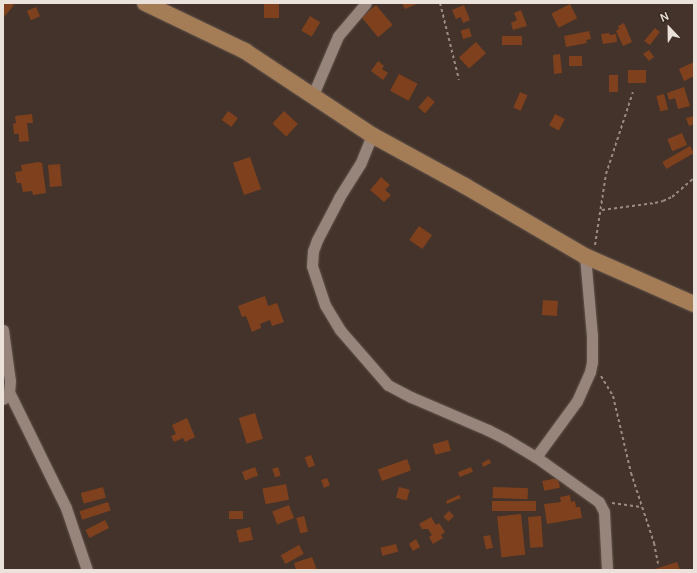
<!DOCTYPE html>
<style>
body{margin:0}
#map{position:relative;width:697px;height:573px;overflow:hidden;background:#43332a;font-family:Manrope,sans-serif}
div>[style]{position:absolute}
.building>*{inset:0;background:#7f411d;transform-origin:0 0}
.path>*{height:2px;margin-top:-1px;transform-origin:0;background:repeating-linear-gradient(90deg,#998c84 0 3px,transparent 0 6px)}
.roads{filter:drop-shadow(0 0 1px #60524b) drop-shadow(0 0 1px #60524b)}
.street>*{height:11px;margin:-5.5px;padding:0 5.5px;transform-origin:5.5px;border-radius:5.5px;background:#97847a}
.secondary>*{height:16px;margin:-8px;padding:0 8px;transform-origin:8px;border-radius:8px;background:#a47d56}
span{translate:-50% -50%;white-space:nowrap;text-align:center;line-height:1.15;-webkit-text-stroke:4px #382920;paint-order:stroke}
.frame{position:absolute;inset:0;border:4px solid #ece2dc;pointer-events:none}
.north{position:absolute;left:649px;top:8px;width:40px;height:40px;-webkit-text-stroke:3px #382920;paint-order:stroke;rotate:338deg;font-size:11px;font-weight:700;line-height:16px;text-align:center;color:#ece2dc}
.north::after{content:'';display:block;margin:auto;width:14px;height:18px;background:#ece2dc;clip-path:polygon(50% 0,100% 100%,50% 72%,0 100%)}
</style>
<div id="map">
<div class="building">
<div style="clip-path:polygon(3px 3px,11px 3px,14px 5px,5px 16px,3px 14px)"></div>
<div style="clip-path:polygon(402px 3px,419px 3px,405px 9px)"></div>
<div style="left:264px;top:4px;width:15px;height:14px"></div>
<div style="left:570px;top:4px;width:16px;height:21px;rotate:63deg"></div>
<div style="left:376px;top:5px;width:26px;height:19px;rotate:50deg"></div>
<div style="clip-path:polygon(464px 5px,470px 20px,463px 23px,461px 17px,456px 19px,452px 10px)"></div>
<div style="left:36px;top:7px;width:10px;height:10px;rotate:66deg"></div>
<div style="clip-path:polygon(521px 10px,527px 26px,513px 30px,511px 23px,517px 20px,514px 13px)"></div>
<div style="left:310px;top:16px;width:12px;height:17px;rotate:31deg"></div>
<div style="clip-path:polygon(624px 23px,632px 42px,623px 46px,616px 31px,619px 29px,618px 26px)"></div>
<div style="left:469px;top:28px;width:9px;height:9px;rotate:72deg"></div>
<div style="clip-path:polygon(655px 28px,660px 32px,650px 45px,644px 41px)"></div>
<div style="clip-path:polygon(589px 31px,591px 39px,586px 40px,587px 43px,566px 47px,564px 36px)"></div>
<div style="clip-path:polygon(609px 33px,610px 35px,616px 34px,617px 42px,603px 44px,601px 34px)"></div>
<div style="left:502px;top:36px;width:20px;height:9px"></div>
<div style="left:476px;top:42px;width:15px;height:23px;rotate:48deg"></div>
<div style="clip-path:polygon(649px 50px,654px 57px,649px 61px,643px 54px)"></div>
<div style="clip-path:polygon(560px 54px,562px 73px,554px 74px,553px 55px)"></div>
<div style="left:569px;top:56px;width:13px;height:10px"></div>
<div style="clip-path:polygon(378px 61px,384px 66px,382px 69px,388px 73px,383px 80px,371px 71px)"></div>
<div style="clip-path:polygon(694px 62px,694px 76px,684px 81px,679px 69px)"></div>
<div style="left:628px;top:70px;width:18px;height:13px"></div>
<div style="left:399px;top:74px;width:21px;height:19px;rotate:28deg"></div>
<div style="left:609px;top:75px;width:9px;height:17px"></div>
<div style="clip-path:polygon(684px 87px,690px 106px,678px 109px,675px 98px,669px 100px,667px 93px)"></div>
<div style="left:520px;top:92px;width:8px;height:17px;rotate:23deg"></div>
<div style="left:664px;top:94px;width:16px;height:8px;rotate:75deg"></div>
<div style="left:428px;top:96px;width:9px;height:15px;rotate:41deg"></div>
<div style="left:228px;top:111px;width:12px;height:11px;rotate:35deg"></div>
<div style="left:284px;top:111px;width:19px;height:17px;rotate:43deg"></div>
<div style="clip-path:polygon(32px 114px,33px 123px,27px 123px,29px 141px,19px 142px,19px 134px,14px 134px,13px 124px,16px 123px,15px 116px)"></div>
<div style="left:555px;top:114px;width:11px;height:13px;rotate:27deg"></div>
<div style="clip-path:polygon(694px 116px,694px 124px,689px 126px,686px 118px)"></div>
<div style="left:682px;top:133px;width:13px;height:16px;rotate:67deg"></div>
<div style="left:690px;top:146px;width:8px;height:32px;rotate:60deg"></div>
<div style="left:250px;top:157px;width:34px;height:18px;rotate:71deg"></div>
<div style="clip-path:polygon(38px 162px,42px 163px,46px 193px,33px 195px,32px 191px,23px 192px,21px 183px,17px 183px,15px 172px,22px 171px,21px 165px)"></div>
<div style="left:60px;top:164px;width:22px;height:12px;rotate:85deg"></div>
<div style="clip-path:polygon(381px 177px,390px 185px,385px 190px,391px 195px,384px 202px,370px 190px)"></div>
<div style="left:419px;top:226px;width:16px;height:17px;rotate:35deg"></div>
<div style="clip-path:polygon(265px 296px,268px 306px,277px 303px,284px 322px,272px 326px,270px 320px,260px 324px,261px 328px,252px 332px,246px 316px,242px 317px,238px 306px)"></div>
<div style="left:543px;top:300px;width:15px;height:15px;rotate:4deg"></div>
<div style="left:255px;top:413px;width:27px;height:17px;rotate:73deg"></div>
<div style="clip-path:polygon(187px 418px,195px 437px,185px 442px,183px 438px,174px 442px,171px 436px,176px 434px,172px 425px)"></div>
<div style="left:448px;top:440px;width:11px;height:16px;rotate:75deg"></div>
<div style="left:311px;top:455px;width:11px;height:7px;rotate:68deg"></div>
<div style="left:407px;top:459px;width:12px;height:31px;rotate:70deg"></div>
<div style="clip-path:polygon(489px 459px,491px 463px,483px 467px,482px 463px)"></div>
<div style="left:255px;top:467px;width:9px;height:14px;rotate:69deg"></div>
<div style="left:278px;top:467px;width:9px;height:6px;rotate:72deg"></div>
<div style="left:471px;top:467px;width:5px;height:14px;rotate:68deg"></div>
<div style="clip-path:polygon(327px 478px,330px 485px,324px 488px,321px 480px)"></div>
<div style="left:558px;top:478px;width:10px;height:16px;rotate:79deg"></div>
<div style="left:286px;top:484px;width:16px;height:24px;rotate:79deg"></div>
<div style="left:103px;top:487px;width:11px;height:23px;rotate:75deg"></div>
<div style="left:399px;top:487px;width:11px;height:11px;rotate:15deg"></div>
<div style="left:493px;top:487px;width:35px;height:11px;rotate:2deg"></div>
<div style="clip-path:polygon(459px 495px,461px 498px,447px 504px,446px 501px)"></div>
<div style="clip-path:polygon(570px 495px,571px 502px,575px 501px,576px 507px,580px 507px,582px 518px,547px 524px,544px 504px,561px 502px,560px 497px)"></div>
<div style="left:492px;top:501px;width:44px;height:10px"></div>
<div style="left:108px;top:502px;width:9px;height:30px;rotate:72deg"></div>
<div style="left:289px;top:505px;width:14px;height:18px;rotate:69deg"></div>
<div style="left:229px;top:511px;width:14px;height:8px"></div>
<div style="left:449px;top:511px;width:7px;height:8px;rotate:45deg"></div>
<div style="left:521px;top:514px;width:41px;height:24px;rotate:84deg"></div>
<div style="left:304px;top:516px;width:16px;height:8px;rotate:75deg"></div>
<div style="left:541px;top:516px;width:31px;height:13px;rotate:86deg"></div>
<div style="clip-path:polygon(431px 517px,436px 525px,439px 523px,445px 532px,441px 535px,443px 538px,433px 544px,429px 537px,432px 535px,428px 529px,422px 529px,419px 524px)"></div>
<div style="left:105px;top:520px;width:9px;height:22px;rotate:63deg"></div>
<div style="left:250px;top:527px;width:13px;height:14px;rotate:77deg"></div>
<div style="left:490px;top:535px;width:13px;height:7px;rotate:77deg"></div>
<div style="clip-path:polygon(416px 539px,420px 547px,413px 551px,409px 544px)"></div>
<div style="left:396px;top:544px;width:8px;height:16px;rotate:76deg"></div>
<div style="left:299px;top:545px;width:10px;height:21px;rotate:61deg"></div>
<div style="clip-path:polygon(312px 557px,317px 570px,296px 570px,294px 563px)"></div>
<div style="clip-path:polygon(677px 562px,680px 570px,652px 570px)"></div>
</div>
<div class="path">
<div style="left:440px;top:3px;width:79px;rotate:76.1deg"></div>
<div style="left:602px;top:210px;width:53px;rotate:-7.5deg"></div>
<div style="left:655px;top:203px;width:8px;rotate:-14deg"></div>
<div style="left:663px;top:201px;width:10px;rotate:-24deg"></div>
<div style="left:672px;top:197px;width:29px;rotate:-41deg"></div>
<div style="left:595px;top:245px;width:72px;rotate:-81.2deg"></div>
<div style="left:606px;top:174px;width:86px;rotate:-71.8deg"></div>
<div style="left:601px;top:376px;width:23px;rotate:59deg"></div>
<div style="left:613px;top:396px;width:79px;rotate:76.8deg"></div>
<div style="left:631px;top:473px;width:74px;rotate:71.8deg"></div>
<div style="left:654px;top:543px;width:21px;rotate:79deg"></div>
<div style="left:612px;top:503px;width:29px;rotate:8deg"></div>
</div>
<div class="roads">
<div class="street">
<div style="left:312px;top:97px;width:66px;rotate:-66.9deg"></div>
<div style="left:338px;top:36px;width:43px;rotate:-49.7deg"></div>
<div style="left:372px;top:135px;width:31px;rotate:112deg"></div>
<div style="left:360px;top:164px;width:40px;rotate:122deg"></div>
<div style="left:339px;top:198px;width:47px;rotate:117.6deg"></div>
<div style="left:317px;top:240px;width:12px;rotate:110deg"></div>
<div style="left:313px;top:251px;width:15px;rotate:94deg"></div>
<div style="left:312px;top:266px;width:41px;rotate:71.6deg"></div>
<div style="left:325px;top:305px;width:29px;rotate:59deg"></div>
<div style="left:340px;top:330px;width:73px;rotate:48.9deg"></div>
<div style="left:388px;top:385px;width:26px;rotate:28deg"></div>
<div style="left:411px;top:397px;width:84px;rotate:23.2deg"></div>
<div style="left:488px;top:430px;width:18px;rotate:27deg"></div>
<div style="left:504px;top:438px;width:37px;rotate:31deg"></div>
<div style="left:536px;top:457px;width:77px;rotate:35.5deg"></div>
<div style="left:599px;top:502px;width:11px;rotate:63deg"></div>
<div style="left:604px;top:512px;width:58px;rotate:87deg"></div>
<div style="left:3px;top:330px;width:51px;rotate:82.2deg"></div>
<div style="left:10px;top:381px;width:11px;rotate:95deg"></div>
<div style="left:9px;top:392px;width:9px;rotate:131deg"></div>
<div style="left:9px;top:392px;width:129px;rotate:63.8deg"></div>
<div style="left:66px;top:508px;width:65px;rotate:71.3deg"></div>
<div style="left:536px;top:457px;width:69px;rotate:-53.8deg"></div>
<div style="left:577px;top:401px;width:32px;rotate:-66deg"></div>
<div style="left:590px;top:372px;width:10px;rotate:-79deg"></div>
<div style="left:592px;top:362px;width:26px;rotate:-90deg"></div>
<div style="left:592px;top:336px;width:80px;rotate:-95deg"></div>
</div>
<div class="secondary">
<div style="left:145px;top:3px;width:111px;rotate:25.6deg"></div>
<div style="left:245px;top:51px;width:152px;rotate:33.5deg"></div>
<div style="left:372px;top:135px;width:106px;rotate:28.7deg"></div>
<div style="left:465px;top:186px;width:139px;rotate:30.3deg"></div>
<div style="left:585px;top:256px;width:119px;rotate:23.8deg"></div>
</div>
</div>
<div class="frame"></div>
<div class="north">N</div>
</div>
